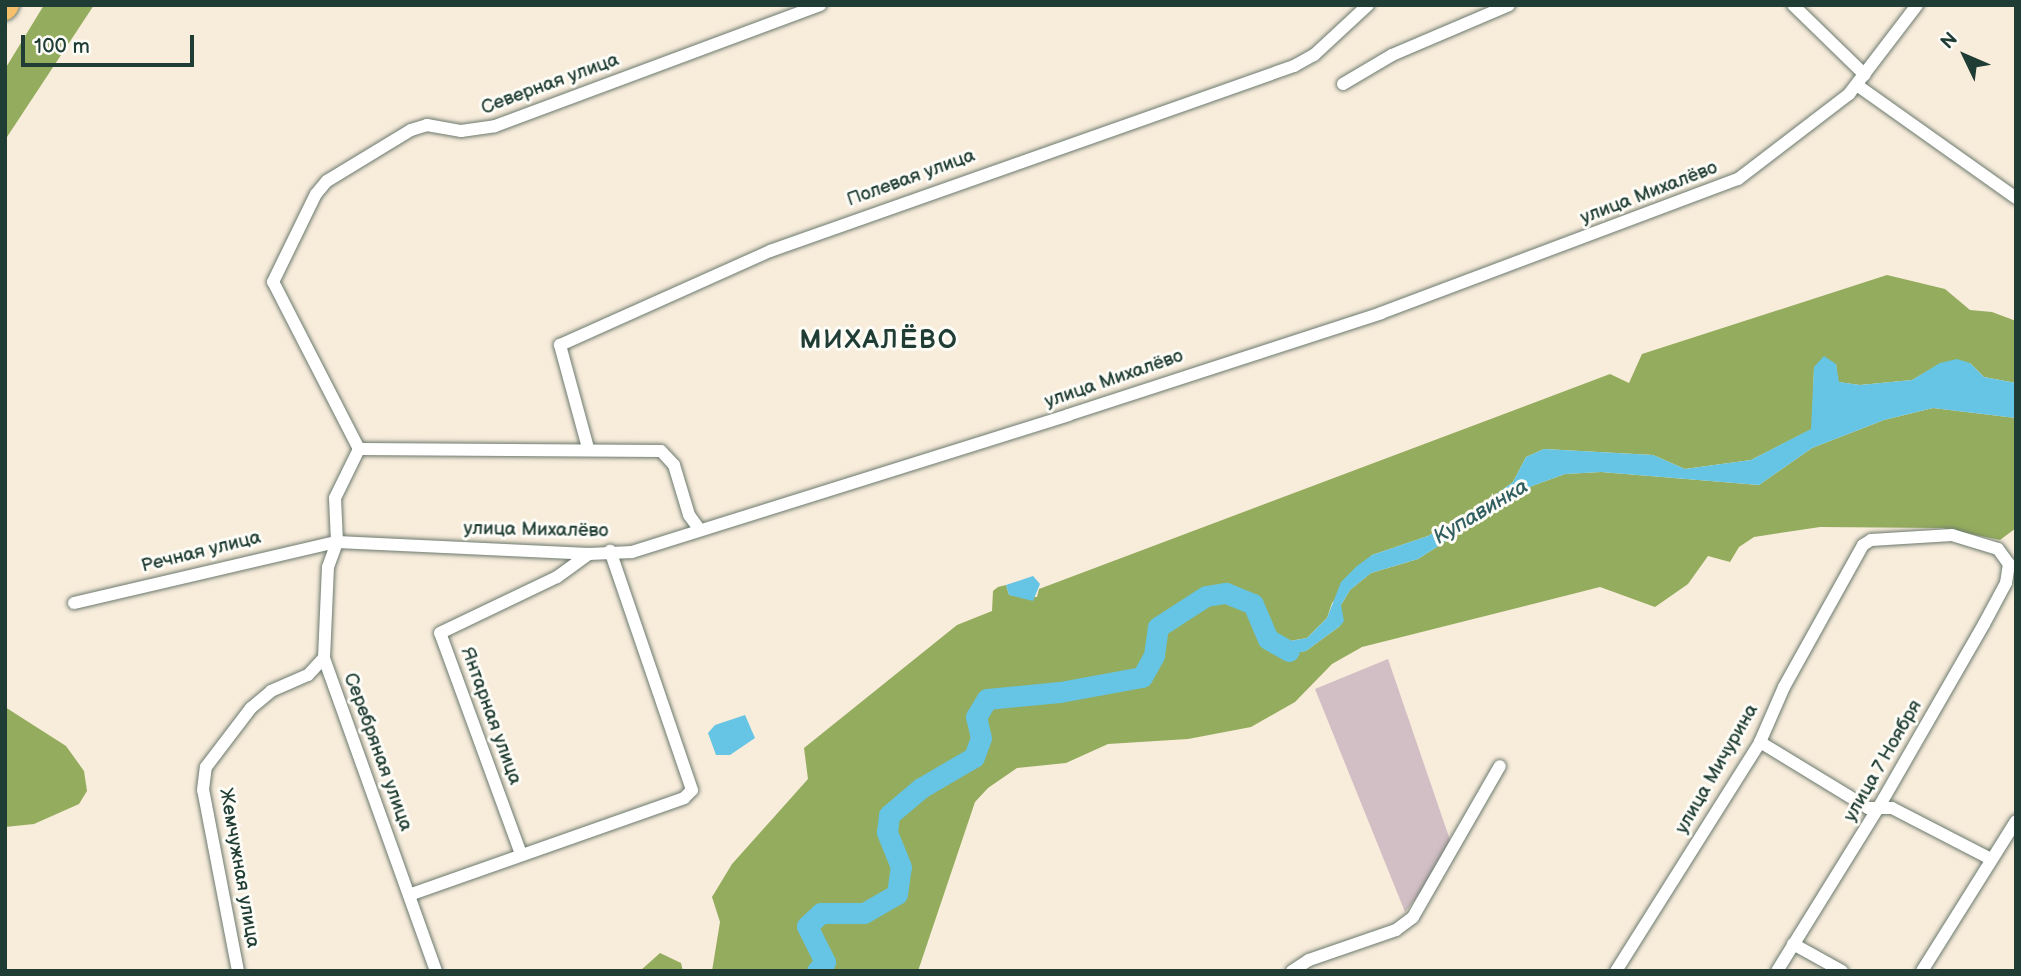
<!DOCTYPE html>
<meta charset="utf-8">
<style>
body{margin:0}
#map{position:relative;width:2021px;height:976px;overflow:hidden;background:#f8ecdb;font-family:"Balsamiq Sans",sans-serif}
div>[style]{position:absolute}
.industrial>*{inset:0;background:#d2bec5}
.forest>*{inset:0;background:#94ac5d}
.water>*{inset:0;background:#66c4e4}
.river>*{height:21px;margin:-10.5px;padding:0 10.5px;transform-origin:10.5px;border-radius:10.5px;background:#66c4e4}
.roads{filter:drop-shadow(0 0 2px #6b7a6e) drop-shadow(0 0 2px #6b7a6e)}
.minor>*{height:12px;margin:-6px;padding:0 6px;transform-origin:6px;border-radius:6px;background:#fff}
.trunk>*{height:21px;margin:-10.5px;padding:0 10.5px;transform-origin:10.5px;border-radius:10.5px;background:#f7c06c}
span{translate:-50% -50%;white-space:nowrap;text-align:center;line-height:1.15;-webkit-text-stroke:6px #fdfcf7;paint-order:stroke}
.street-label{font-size:19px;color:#1f3d34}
.water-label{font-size:21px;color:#315f60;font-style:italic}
.district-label{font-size:26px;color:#1f3d34;font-weight:700;letter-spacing:2px}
.frame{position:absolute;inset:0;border:7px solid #1f3d34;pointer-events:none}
.north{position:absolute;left:1930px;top:21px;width:70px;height:70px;-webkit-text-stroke:5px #fdfcf7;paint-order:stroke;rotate:314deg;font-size:19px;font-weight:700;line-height:28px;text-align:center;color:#1f3d34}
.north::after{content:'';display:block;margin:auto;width:24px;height:32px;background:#1f3d34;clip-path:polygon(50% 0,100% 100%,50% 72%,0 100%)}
.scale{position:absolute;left:21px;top:35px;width:173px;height:32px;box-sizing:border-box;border:4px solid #1f3d34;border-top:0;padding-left:9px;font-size:21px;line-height:24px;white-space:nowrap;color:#1f3d34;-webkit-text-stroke:5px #fdfcf7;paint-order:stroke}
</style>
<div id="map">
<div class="industrial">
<div style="clip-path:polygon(1388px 659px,1450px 840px,1427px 884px,1405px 912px,1315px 689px)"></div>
</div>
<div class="forest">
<div style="clip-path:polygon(44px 5px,94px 5px,5px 140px,5px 69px)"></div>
<div style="clip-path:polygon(1887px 275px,1945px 289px,1970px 310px,1992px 312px,2016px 321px,2016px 383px,1984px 377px,1970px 363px,1941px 363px,1912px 380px,1860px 385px,1838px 382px,1836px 364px,1814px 367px,1812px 429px,1751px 460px,1685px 469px,1653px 455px,1544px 449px,1526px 457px,1513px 482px,1474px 510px,1428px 536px,1372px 555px,1332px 603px,1327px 618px,1307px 638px,1290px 641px,1272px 635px,1273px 654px,1306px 651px,1340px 626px,1341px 605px,1350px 590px,1371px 573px,1418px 559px,1532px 486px,1565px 474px,1601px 472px,1759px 485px,1812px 448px,1884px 420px,1933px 408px,2016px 418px,2016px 528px,2000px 540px,1942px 528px,1820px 527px,1754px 537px,1739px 547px,1730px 562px,1708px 556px,1688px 584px,1655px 607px,1600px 587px,1362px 647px,1332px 664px,1295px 702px,1251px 727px,1188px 739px,1108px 744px,1066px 763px,1017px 768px,988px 788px,975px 802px,918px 971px,712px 971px,720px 922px,712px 897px,732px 864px,808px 779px,804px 748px,957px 625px,992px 611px,993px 591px,998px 587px,1006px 585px,1009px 595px,1037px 597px,1039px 589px,1610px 374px,1629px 383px,1642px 354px)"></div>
<div style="clip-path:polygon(5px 707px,66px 746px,84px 771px,87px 791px,79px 804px,34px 824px,5px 827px)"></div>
<div style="clip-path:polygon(660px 953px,681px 963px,683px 971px,640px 971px)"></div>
</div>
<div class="water">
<div style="clip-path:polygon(1824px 356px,1836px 364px,1839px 382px,1860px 385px,1912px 380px,1940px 363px,1957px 359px,1970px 363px,1984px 377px,2016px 383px,2016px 418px,1933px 408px,1884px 420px,1812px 448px,1759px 485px,1601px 472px,1565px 474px,1532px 486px,1418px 559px,1371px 573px,1350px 590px,1341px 605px,1344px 621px,1340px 626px,1306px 651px,1282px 656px,1264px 647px,1266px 635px,1290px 641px,1307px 638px,1327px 618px,1341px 582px,1357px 566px,1372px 555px,1428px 536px,1474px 510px,1513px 482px,1526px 457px,1544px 449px,1653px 455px,1685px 469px,1751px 460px,1811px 429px,1814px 367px)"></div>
<div style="clip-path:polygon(1033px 576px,1040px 584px,1033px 601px,1009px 595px,1006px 585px)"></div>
<div style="clip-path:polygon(745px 715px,755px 738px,730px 755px,716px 755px,708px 733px,715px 725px)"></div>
</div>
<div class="river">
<div style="left:817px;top:971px;width:12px;rotate:-48deg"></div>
<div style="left:825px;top:962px;width:40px;rotate:-116.6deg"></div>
<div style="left:807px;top:926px;width:19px;rotate:-43deg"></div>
<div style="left:821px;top:913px;width:43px"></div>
<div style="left:864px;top:913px;width:38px;rotate:-30deg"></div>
<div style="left:897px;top:894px;width:27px;rotate:-82deg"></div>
<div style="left:901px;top:867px;width:38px;rotate:-112deg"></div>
<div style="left:887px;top:832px;width:17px;rotate:-83deg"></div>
<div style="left:889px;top:815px;width:42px;rotate:-40.2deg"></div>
<div style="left:921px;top:788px;width:61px;rotate:-30.3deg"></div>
<div style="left:974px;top:757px;width:20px;rotate:-70deg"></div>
<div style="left:981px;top:738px;width:22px;rotate:-103deg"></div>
<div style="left:976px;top:717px;width:21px;rotate:-59deg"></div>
<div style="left:987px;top:699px;width:73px;rotate:-5.5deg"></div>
<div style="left:1060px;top:692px;width:83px;rotate:-10.4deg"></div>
<div style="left:1142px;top:677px;width:25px;rotate:-61deg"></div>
<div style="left:1154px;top:655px;width:28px;rotate:-82deg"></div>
<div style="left:1158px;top:627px;width:57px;rotate:-32.9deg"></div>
<div style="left:1206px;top:596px;width:20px;rotate:-9deg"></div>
<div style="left:1226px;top:593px;width:29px;rotate:22deg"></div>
<div style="left:1253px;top:604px;width:38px;rotate:67deg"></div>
<div style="left:1268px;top:639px;width:24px;rotate:30deg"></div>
</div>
<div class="roads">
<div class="minor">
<div style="left:1793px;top:5px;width:100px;rotate:44.2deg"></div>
<div style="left:1343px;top:84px;width:57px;rotate:-30.6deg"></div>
<div style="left:1392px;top:55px;width:127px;rotate:-23.1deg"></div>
<div style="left:1857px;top:85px;width:195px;rotate:35.4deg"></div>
<div style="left:588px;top:448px;width:107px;rotate:-105.2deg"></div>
<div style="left:560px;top:345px;width:230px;rotate:-24.1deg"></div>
<div style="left:770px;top:251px;width:556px;rotate:-19.45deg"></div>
<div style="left:1294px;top:66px;width:23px;rotate:-29deg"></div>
<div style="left:1314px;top:55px;width:74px;rotate:-42.8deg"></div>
<div style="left:359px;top:449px;width:302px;rotate:0.4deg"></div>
<div style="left:661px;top:451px;width:19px;rotate:47deg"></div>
<div style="left:674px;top:465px;width:52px;rotate:73.3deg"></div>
<div style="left:689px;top:515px;width:17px;rotate:54deg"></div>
<div style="left:74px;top:603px;width:270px;rotate:-13.1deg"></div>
<div style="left:337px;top:542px;width:252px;rotate:2.7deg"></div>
<div style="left:589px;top:554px;width:43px;rotate:-2.7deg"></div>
<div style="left:632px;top:552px;width:457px;rotate:-17.4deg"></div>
<div style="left:1068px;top:415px;width:329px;rotate:-18deg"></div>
<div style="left:1381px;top:313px;width:381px;rotate:-20.6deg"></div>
<div style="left:1738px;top:179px;width:140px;rotate:-37.4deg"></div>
<div style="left:1849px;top:94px;width:112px;rotate:-52.6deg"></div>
<div style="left:1760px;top:742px;width:127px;rotate:31.4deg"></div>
<div style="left:1868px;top:808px;width:24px"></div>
<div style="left:1892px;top:808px;width:111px;rotate:27.3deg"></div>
<div style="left:521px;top:854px;width:235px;rotate:-110.1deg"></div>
<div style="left:440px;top:633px;width:130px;rotate:-25.6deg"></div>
<div style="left:557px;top:577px;width:39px;rotate:-36deg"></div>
<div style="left:409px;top:895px;width:292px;rotate:-19.4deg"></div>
<div style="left:684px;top:798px;width:11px;rotate:-45deg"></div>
<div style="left:692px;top:790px;width:253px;rotate:-108.9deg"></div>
<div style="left:1793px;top:944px;width:56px;rotate:28.9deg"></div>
<div style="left:238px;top:971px;width:184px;rotate:-100.9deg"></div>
<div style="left:203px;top:790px;width:23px;rotate:-83deg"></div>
<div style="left:206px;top:767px;width:74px;rotate:-52.7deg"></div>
<div style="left:251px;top:708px;width:26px;rotate:-40deg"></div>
<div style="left:271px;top:691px;width:40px;rotate:-23.4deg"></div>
<div style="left:308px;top:675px;width:23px;rotate:-47deg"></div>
<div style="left:436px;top:971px;width:332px;rotate:-109.7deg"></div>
<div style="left:324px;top:658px;width:91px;rotate:-87.5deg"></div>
<div style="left:328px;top:567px;width:27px;rotate:-70deg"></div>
<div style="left:337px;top:542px;width:44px;rotate:-92.6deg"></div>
<div style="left:335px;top:498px;width:55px;rotate:-63.9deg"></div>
<div style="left:359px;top:449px;width:188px;rotate:-117.2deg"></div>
<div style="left:273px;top:282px;width:98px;rotate:-64deg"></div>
<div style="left:316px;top:194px;width:17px;rotate:-50deg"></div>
<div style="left:327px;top:181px;width:98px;rotate:-31.3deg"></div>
<div style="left:411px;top:130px;width:17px;rotate:-17deg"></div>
<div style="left:427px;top:125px;width:35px;rotate:10deg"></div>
<div style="left:461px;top:131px;width:34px;rotate:-8deg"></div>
<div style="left:495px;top:126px;width:347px;rotate:-20.4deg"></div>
<div style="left:1292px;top:971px;width:20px;rotate:-33deg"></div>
<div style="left:1309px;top:960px;width:92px;rotate:-19deg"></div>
<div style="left:1396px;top:930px;width:21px;rotate:-37deg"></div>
<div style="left:1413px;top:917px;width:174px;rotate:-60.1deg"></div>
<div style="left:1616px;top:971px;width:271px;rotate:-57.8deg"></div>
<div style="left:1760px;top:742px;width:60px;rotate:-66.4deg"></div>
<div style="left:1784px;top:687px;width:162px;rotate:-60.9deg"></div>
<div style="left:1863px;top:545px;width:9px;rotate:-32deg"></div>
<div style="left:1871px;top:540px;width:81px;rotate:-3.5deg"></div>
<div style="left:1952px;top:535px;width:48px;rotate:16.9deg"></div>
<div style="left:1998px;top:549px;width:19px;rotate:54deg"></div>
<div style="left:2009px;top:564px;width:19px;rotate:99deg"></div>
<div style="left:2006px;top:583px;width:47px;rotate:118.2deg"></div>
<div style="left:1984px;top:624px;width:209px;rotate:119.9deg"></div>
<div style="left:1880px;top:805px;width:195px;rotate:121.8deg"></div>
<div style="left:1922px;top:971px;width:177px;rotate:-57.9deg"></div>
</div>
<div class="trunk">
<div style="left:5px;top:9px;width:5px;rotate:-53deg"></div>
</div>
</div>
<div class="street-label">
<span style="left:550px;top:84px;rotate:-20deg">Северная улица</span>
<span style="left:911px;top:178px;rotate:-20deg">Полевая улица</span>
<span style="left:1649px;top:193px;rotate:-21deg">улица Михалёво</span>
<span style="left:1114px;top:379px;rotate:-19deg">улица Михалёво</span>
<span style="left:536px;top:530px;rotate:1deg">улица Михалёво</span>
<span style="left:201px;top:552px;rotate:-14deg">Речная улица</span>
<span style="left:491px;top:716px;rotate:70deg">Янтарная улица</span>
<span style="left:378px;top:752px;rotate:70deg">Серебряная улица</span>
<span style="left:1883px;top:761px;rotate:-60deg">улица 7 Ноября</span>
<span style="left:1717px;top:769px;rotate:-60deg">улица Мичурина</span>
<span style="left:239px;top:868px;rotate:80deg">Жемчужная улица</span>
</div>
<div class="water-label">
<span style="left:1481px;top:512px;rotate:-31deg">Купавинка</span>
</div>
<div class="district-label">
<span style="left:879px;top:341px">МИХАЛЁВО</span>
</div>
<div class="frame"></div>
<div class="north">N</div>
<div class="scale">100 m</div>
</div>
